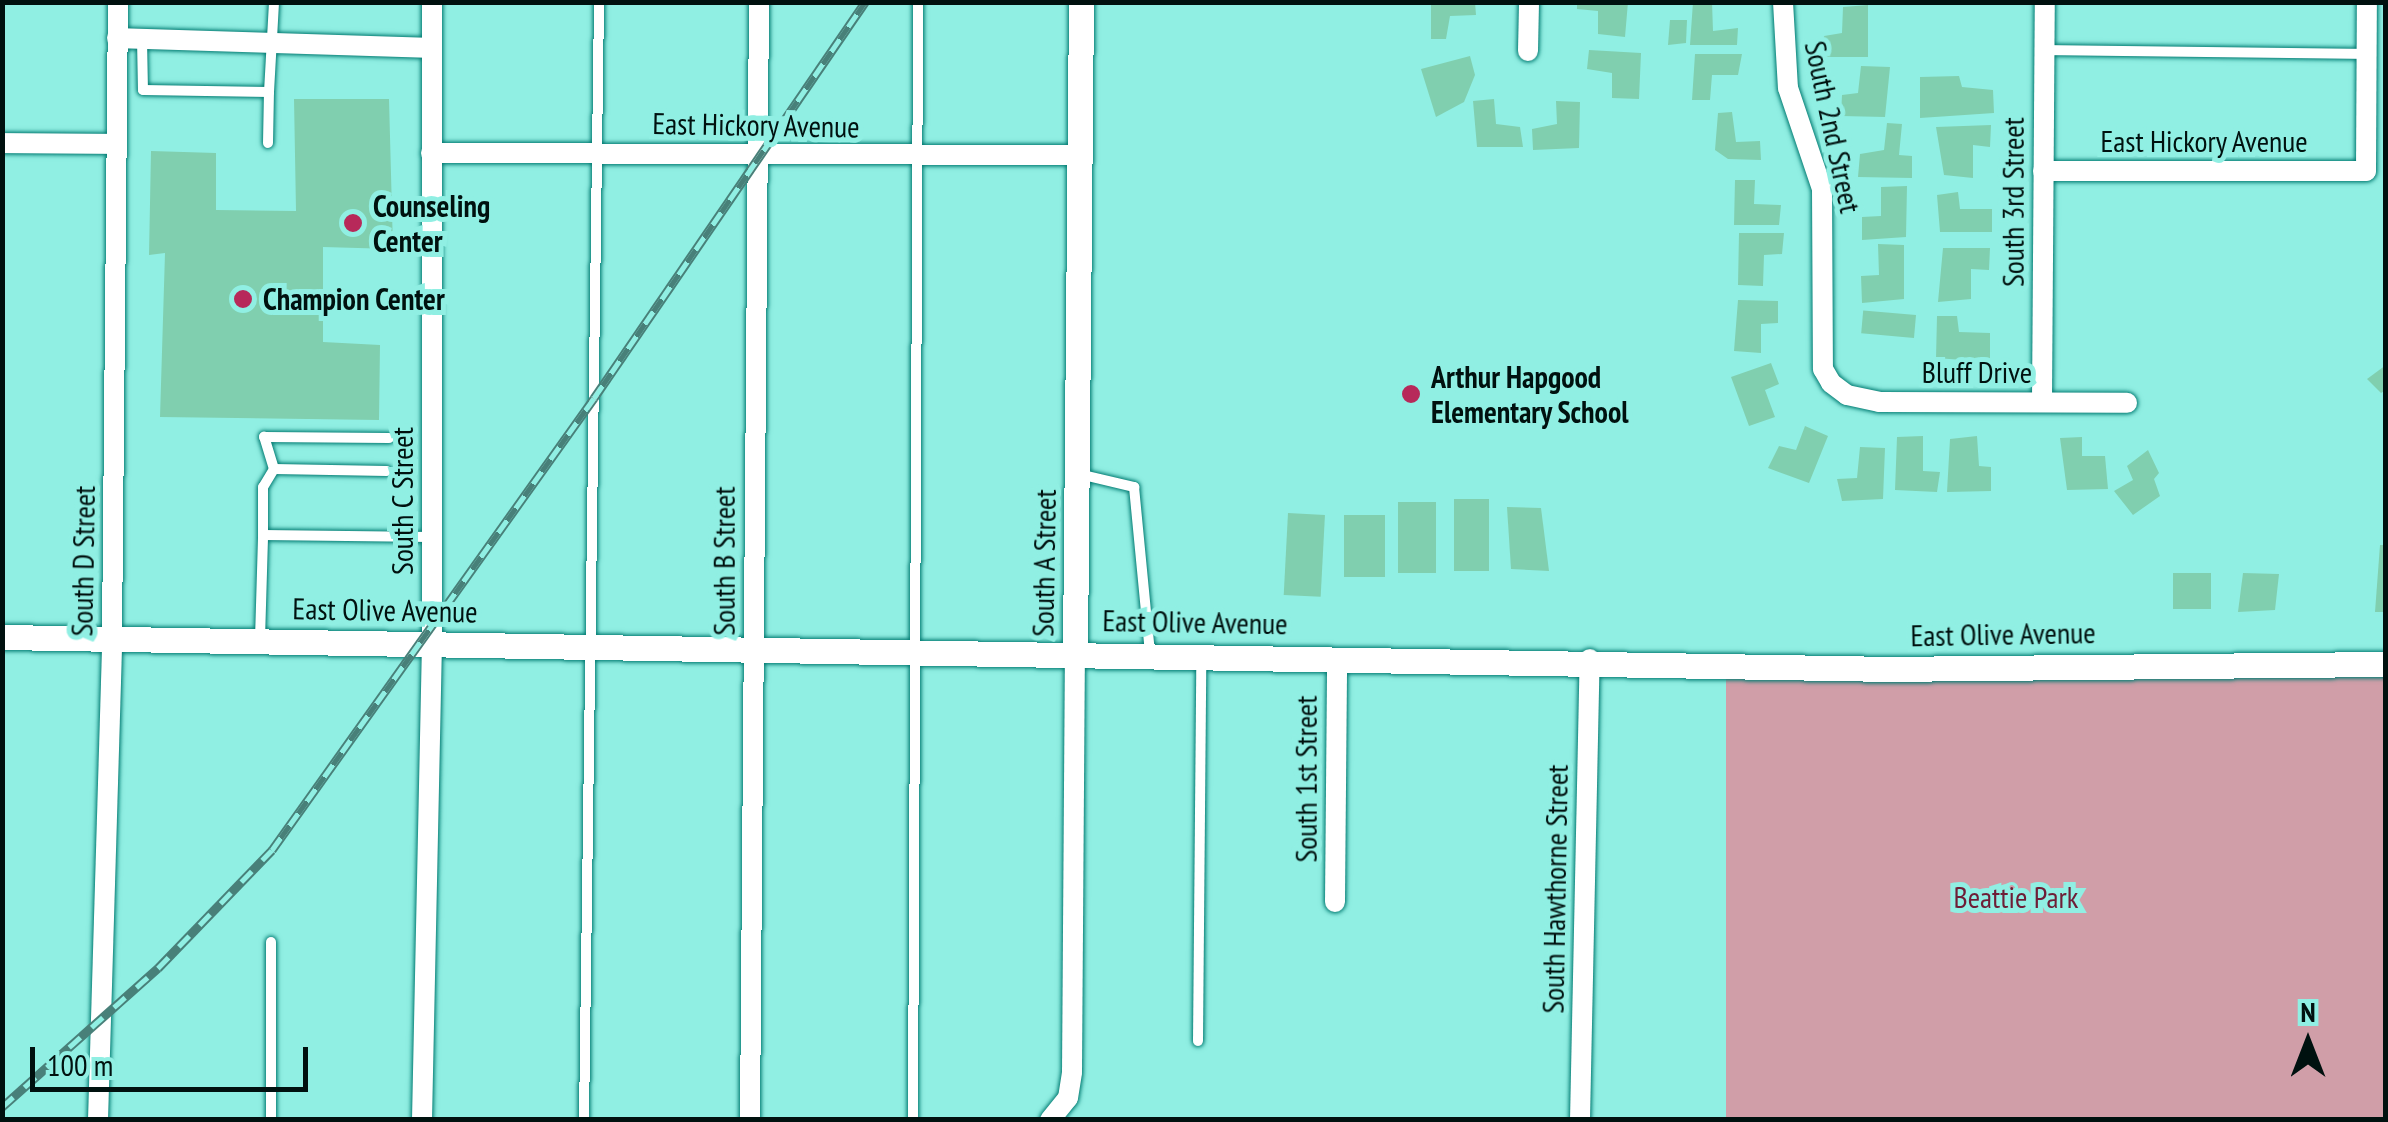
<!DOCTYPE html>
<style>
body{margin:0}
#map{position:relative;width:2388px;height:1122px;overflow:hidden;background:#90efe3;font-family:"PT Sans Narrow",sans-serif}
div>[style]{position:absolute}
.green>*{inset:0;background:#d09ea8;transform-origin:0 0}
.building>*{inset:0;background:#80cfaf;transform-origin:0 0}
.roads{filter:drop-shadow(0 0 2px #027b72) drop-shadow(0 0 2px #027b72)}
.service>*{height:10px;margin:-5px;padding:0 5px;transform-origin:5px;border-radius:5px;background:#fff}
.minor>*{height:20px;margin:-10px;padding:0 10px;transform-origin:10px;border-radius:10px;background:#fff}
.tertiary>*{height:25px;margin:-12.5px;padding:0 12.5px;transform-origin:12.5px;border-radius:12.5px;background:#fff}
.rail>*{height:9px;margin-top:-4.5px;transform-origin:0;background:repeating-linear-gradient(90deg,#90efe3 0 15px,#488079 0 30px);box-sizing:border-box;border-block:2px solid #488079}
.dots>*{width:28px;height:28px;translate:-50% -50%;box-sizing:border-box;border:5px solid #90efe3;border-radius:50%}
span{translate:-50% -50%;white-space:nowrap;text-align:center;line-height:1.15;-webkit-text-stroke:10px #90efe3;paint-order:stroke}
.street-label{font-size:30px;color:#00110f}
.poi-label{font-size:30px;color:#00110f;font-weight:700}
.left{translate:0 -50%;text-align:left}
.park-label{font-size:30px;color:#6e1d36}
.frame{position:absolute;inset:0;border:5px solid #00110f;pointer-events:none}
.north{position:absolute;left:2258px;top:992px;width:100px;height:100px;-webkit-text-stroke:8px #90efe3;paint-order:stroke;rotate:0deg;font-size:28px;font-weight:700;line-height:40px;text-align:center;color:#00110f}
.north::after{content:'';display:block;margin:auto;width:35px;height:45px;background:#00110f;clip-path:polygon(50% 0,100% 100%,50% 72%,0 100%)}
.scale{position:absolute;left:30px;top:1047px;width:278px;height:45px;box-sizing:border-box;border:5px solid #00110f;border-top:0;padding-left:12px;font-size:30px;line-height:35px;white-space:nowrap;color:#00110f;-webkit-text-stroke:8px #90efe3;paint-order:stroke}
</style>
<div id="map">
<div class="green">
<div style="left:1726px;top:671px;width:659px;height:448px"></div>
</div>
<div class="building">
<div style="clip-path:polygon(1431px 2px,1475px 2px,1476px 15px,1450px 16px,1446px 39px,1431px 39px)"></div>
<div style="clip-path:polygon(1577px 2px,1628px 2px,1625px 37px,1598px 34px,1598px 11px,1577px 9px)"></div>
<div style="clip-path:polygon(1693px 2px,1712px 2px,1713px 31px,1738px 28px,1737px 45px,1690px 45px)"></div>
<div style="clip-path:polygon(1868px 5px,1868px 57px,1822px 57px,1824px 36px,1842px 33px,1843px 7px)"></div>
<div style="clip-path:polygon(1670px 20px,1687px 20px,1686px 43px,1668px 45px)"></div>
<div style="clip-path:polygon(1589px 50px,1641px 53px,1639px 99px,1612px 98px,1612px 73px,1587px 69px)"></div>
<div style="clip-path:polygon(1695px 54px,1742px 54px,1738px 75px,1712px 75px,1710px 100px,1692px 100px)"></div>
<div style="clip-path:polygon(1470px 56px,1475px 75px,1464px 102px,1436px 117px,1421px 69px)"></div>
<div style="clip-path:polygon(1861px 66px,1890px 67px,1885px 117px,1841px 116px,1842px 95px,1858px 93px)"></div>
<div style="clip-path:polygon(1959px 76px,1962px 87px,1993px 90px,1994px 113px,1920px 118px,1920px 77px)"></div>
<div style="clip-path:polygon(294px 99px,389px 99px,393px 249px,323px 247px,323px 342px,380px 345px,379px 420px,160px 417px,165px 253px,149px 255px,151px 151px,216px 153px,216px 210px,296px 211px)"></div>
<div style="clip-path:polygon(1494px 99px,1496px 124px,1520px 127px,1523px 147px,1477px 147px,1473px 101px)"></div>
<div style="clip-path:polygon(1556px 101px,1580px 102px,1579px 148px,1533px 150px,1532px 129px,1557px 124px)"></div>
<div style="clip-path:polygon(1732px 112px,1736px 142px,1760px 141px,1761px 160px,1728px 159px,1715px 150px,1718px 113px)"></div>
<div style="clip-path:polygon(1887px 123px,1902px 124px,1899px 155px,1912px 156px,1912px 178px,1858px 177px,1860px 154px,1884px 150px)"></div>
<div style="clip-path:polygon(1991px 125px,1990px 147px,1973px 145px,1973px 178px,1944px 175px,1936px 127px)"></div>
<div style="clip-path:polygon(1735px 180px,1755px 180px,1754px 204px,1781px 205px,1779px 225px,1734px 225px)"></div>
<div style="clip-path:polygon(1907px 186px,1906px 237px,1862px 240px,1862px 217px,1881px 216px,1881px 187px)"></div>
<div style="clip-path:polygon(1958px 192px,1960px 209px,1992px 209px,1992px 232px,1940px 232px,1937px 195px)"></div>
<div style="clip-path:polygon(1739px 233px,1784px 233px,1782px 254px,1764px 255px,1763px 286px,1738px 285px)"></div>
<div style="clip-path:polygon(1878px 244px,1904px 245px,1904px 299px,1862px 303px,1861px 276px,1879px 275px)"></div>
<div style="clip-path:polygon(1943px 248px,1990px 248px,1989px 270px,1971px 269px,1971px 299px,1938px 302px)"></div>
<div style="clip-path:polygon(1738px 300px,1778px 301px,1778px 323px,1761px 324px,1761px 353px,1734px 351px)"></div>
<div style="left:1916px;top:315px;width:23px;height:53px;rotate:95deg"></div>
<div style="clip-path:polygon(1937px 316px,1957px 316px,1959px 332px,1990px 333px,1990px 362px,1936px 358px)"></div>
<div style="clip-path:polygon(1771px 363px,1779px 384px,1765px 390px,1775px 417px,1749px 426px,1731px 377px)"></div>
<div style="clip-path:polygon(2386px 365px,2386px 390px,2381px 393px,2367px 379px)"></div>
<div style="clip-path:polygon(1805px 426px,1828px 436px,1809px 483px,1768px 468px,1779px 446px,1796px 450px)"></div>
<div style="clip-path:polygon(1923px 436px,1923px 471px,1940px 472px,1937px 492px,1895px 490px,1897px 437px)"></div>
<div style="clip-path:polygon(1977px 436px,1979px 466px,1991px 467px,1991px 491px,1947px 492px,1950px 439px)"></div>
<div style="clip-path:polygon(2082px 437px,2082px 456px,2105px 456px,2108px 489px,2067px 490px,2060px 438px)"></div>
<div style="clip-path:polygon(1860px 447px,1885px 448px,1883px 499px,1842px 501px,1837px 479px,1857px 478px)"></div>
<div style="clip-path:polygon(2148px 450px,2159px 473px,2154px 479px,2160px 496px,2133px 515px,2114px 491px,2133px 480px,2127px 466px)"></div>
<div style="left:1454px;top:499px;width:35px;height:72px"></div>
<div style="left:1398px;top:502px;width:38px;height:71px"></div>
<div style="clip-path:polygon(1507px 507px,1541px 508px,1549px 571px,1511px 569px)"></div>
<div style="left:1288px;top:513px;width:37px;height:82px;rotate:3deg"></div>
<div style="left:1385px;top:515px;width:62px;height:41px;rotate:90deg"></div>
<div style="clip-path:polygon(2380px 545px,2386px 545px,2386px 612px,2375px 612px)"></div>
<div style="left:2173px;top:573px;width:38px;height:36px"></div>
<div style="clip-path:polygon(2243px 573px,2279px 574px,2275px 610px,2238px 612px)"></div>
</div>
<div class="roads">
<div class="service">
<div style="left:142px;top:39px;width:51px;rotate:88.9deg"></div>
<div style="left:143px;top:90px;width:126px;rotate:0.9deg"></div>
<div style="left:269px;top:92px;width:90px;rotate:-86.8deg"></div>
<div style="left:2045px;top:50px;width:322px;rotate:0.7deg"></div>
<div style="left:268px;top:143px;width:51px;rotate:-88.9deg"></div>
<div style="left:274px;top:469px;width:34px;rotate:-107deg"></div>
<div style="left:264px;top:437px;width:125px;rotate:0.5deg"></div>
<div style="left:387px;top:471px;width:113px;rotate:-179deg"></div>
<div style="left:274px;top:469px;width:21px;rotate:121deg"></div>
<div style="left:263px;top:487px;width:48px;rotate:90deg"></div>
<div style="left:263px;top:535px;width:168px;rotate:0.7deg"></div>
<div style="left:1079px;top:474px;width:57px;rotate:13.3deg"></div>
<div style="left:1134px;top:487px;width:167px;rotate:84.5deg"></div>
<div style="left:260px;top:639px;width:104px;rotate:-88.3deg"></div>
<div style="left:271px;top:942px;width:178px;rotate:90deg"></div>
<div style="left:1198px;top:1041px;width:381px;rotate:-89.5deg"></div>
<div style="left:584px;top:1120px;width:1118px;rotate:-89.23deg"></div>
<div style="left:913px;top:1120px;width:1118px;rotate:-89.74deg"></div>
</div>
<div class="minor">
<div style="left:1783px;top:2px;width:86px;rotate:86.7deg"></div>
<div style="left:1788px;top:88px;width:107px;rotate:71.4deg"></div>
<div style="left:1822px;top:189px;width:180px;rotate:89.7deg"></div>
<div style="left:1823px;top:369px;width:16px;rotate:60deg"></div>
<div style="left:1831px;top:383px;width:20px;rotate:37deg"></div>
<div style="left:1847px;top:395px;width:33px;rotate:12deg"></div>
<div style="left:1879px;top:402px;width:248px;rotate:0.2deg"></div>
<div style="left:117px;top:38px;width:315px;rotate:1.8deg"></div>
<div style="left:1528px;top:51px;width:49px;rotate:-88.8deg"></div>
<div style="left:2px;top:143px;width:115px;rotate:0.5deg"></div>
<div style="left:431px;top:153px;width:650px;rotate:0.18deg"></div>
<div style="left:2043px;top:171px;width:323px"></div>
<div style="left:2366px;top:171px;width:169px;rotate:-89.7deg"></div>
<div style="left:2042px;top:402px;width:400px;rotate:-89.6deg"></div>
<div style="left:1335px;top:902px;width:244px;rotate:-89.5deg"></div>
<div style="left:98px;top:1120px;width:483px;rotate:-88.3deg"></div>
<div style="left:112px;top:637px;width:635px;rotate:-89.46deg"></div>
<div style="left:422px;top:1120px;width:477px;rotate:-88.8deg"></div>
<div style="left:432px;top:643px;width:641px;rotate:-90deg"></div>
<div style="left:750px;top:1120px;width:1118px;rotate:-89.54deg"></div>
<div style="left:1050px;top:1120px;width:28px;rotate:-51deg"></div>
<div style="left:1068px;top:1098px;width:26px;rotate:-81deg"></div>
<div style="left:1072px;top:1072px;width:421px;rotate:-89.6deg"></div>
<div style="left:1580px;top:1120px;width:461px;rotate:-88.8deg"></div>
</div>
<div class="tertiary">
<div style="left:2px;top:637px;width:1881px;rotate:0.97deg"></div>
<div style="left:1883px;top:669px;width:503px;rotate:-0.57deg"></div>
<div style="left:1075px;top:651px;width:649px;rotate:-89.47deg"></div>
</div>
</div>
<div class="rail">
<div style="left:2px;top:1107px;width:209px;rotate:-41.7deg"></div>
<div style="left:158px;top:968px;width:164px;rotate:-46deg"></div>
<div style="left:272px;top:850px;width:555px;rotate:-54.53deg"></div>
<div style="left:594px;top:398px;width:480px;rotate:-55.6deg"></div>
</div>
<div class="dots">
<div style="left:353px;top:223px;background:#b7295a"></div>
<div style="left:243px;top:299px;background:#b7295a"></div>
<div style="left:1411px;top:394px;background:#b7295a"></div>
</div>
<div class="street-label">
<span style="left:756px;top:125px;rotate:1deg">East Hickory Avenue</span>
<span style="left:1833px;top:127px;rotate:78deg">South 2nd Street</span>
<span style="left:2204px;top:141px">East Hickory Avenue</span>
<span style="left:2013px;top:202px;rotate:-90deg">South 3rd Street</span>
<span style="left:1977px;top:372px">Bluff Drive</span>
<span style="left:402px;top:501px;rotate:-90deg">South C Street</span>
<span style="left:83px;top:561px;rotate:-89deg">South D Street</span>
<span style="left:724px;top:561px;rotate:-90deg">South B Street</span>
<span style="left:1044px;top:563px;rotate:-89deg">South A Street</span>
<span style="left:385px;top:610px;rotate:1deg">East Olive Avenue</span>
<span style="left:1195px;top:622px;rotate:1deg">East Olive Avenue</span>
<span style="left:2003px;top:634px;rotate:-1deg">East Olive Avenue</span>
<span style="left:1306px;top:779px;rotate:-90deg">South 1st Street</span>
<span style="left:1555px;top:889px;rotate:-89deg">South Hawthorne Street</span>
</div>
<div class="poi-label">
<span class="left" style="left:373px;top:223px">Counseling<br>Center</span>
<span class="left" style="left:263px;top:299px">Champion Center</span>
<span class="left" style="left:1431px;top:394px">Arthur Hapgood<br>Elementary School</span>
</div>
<div class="park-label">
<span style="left:2016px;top:897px">Beattie Park</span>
</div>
<div class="frame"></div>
<div class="north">N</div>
<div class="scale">100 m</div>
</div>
